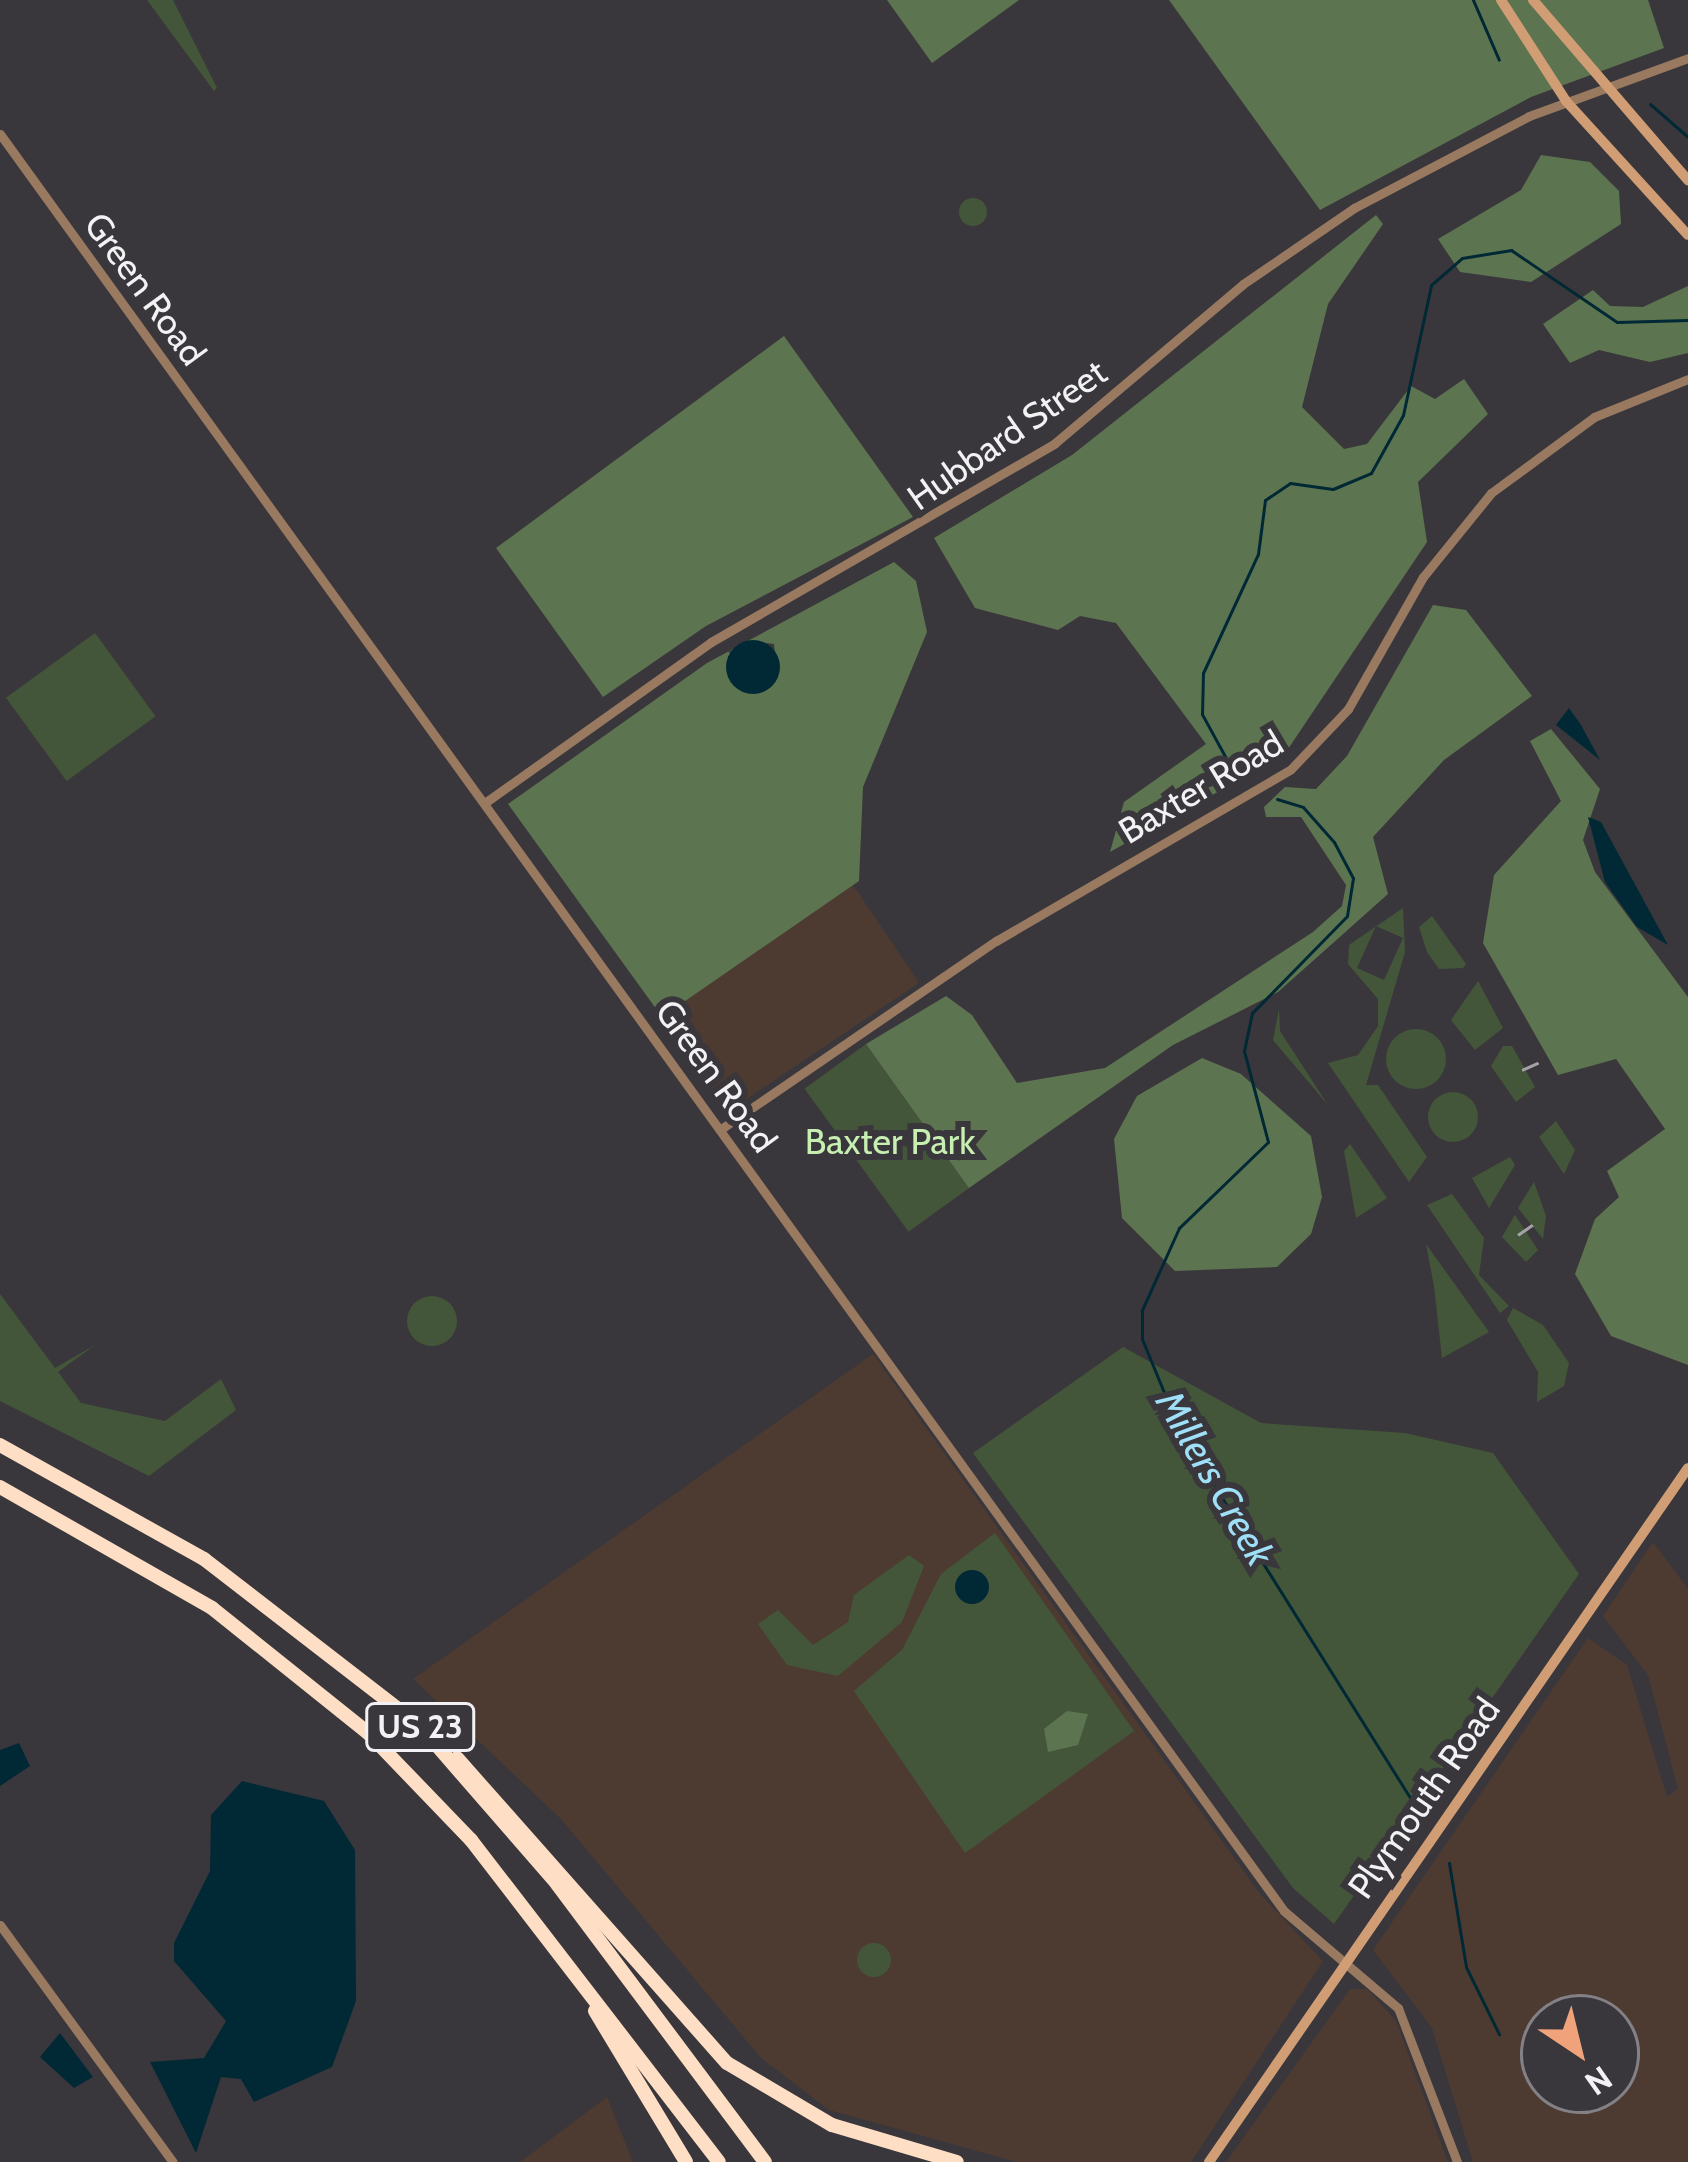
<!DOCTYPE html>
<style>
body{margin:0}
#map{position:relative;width:1688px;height:2162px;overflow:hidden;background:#39373b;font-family:Cabin,sans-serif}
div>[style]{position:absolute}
.commercial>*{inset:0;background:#4d3b31;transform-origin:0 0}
.green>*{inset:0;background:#44563a;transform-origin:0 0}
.round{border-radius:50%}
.forest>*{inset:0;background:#5d7450}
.water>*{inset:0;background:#002935}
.stream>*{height:3px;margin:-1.5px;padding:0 1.5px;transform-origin:1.5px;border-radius:1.5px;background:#002935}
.tertiary>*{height:9px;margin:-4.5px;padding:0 4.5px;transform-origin:4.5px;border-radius:4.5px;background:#997960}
.secondary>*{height:10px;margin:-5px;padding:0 5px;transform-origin:5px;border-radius:5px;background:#d09d74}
.motorway>*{height:14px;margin:-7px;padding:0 7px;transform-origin:7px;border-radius:7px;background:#fedec5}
.rail>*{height:3px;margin-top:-1.5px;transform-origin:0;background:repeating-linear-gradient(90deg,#a4a2a6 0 18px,transparent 0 27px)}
span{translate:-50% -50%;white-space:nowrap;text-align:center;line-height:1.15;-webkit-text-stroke:12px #39373b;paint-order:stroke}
.shield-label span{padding:3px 9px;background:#39373b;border:3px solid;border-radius:9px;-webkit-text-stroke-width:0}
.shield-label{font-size:33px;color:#f2f1f4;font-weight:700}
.street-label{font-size:36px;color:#f2f1f4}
.park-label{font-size:36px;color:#c7efb2}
.water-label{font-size:39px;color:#9fdff7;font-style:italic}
.north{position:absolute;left:1520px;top:1994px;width:120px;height:120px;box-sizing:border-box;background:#39373b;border:3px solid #838185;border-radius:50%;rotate:145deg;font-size:33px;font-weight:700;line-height:48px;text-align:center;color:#f2f1f4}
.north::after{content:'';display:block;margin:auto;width:42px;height:54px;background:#f0a27a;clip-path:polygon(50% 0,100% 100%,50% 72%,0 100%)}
</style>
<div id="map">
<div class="commercial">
<div style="left:853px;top:885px;width:118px;height:232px;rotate:56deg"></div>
<div style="clip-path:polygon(873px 1354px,1260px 1894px,1323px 1961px,1191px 2162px,1017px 2162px,829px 2110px,761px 2058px,561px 1819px,413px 1679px)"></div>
<div style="clip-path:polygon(evenodd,1653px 1542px,1688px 1589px,1688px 2162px,1473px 2162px,1432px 2028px,1373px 1950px,1588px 1638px,1627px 1665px,1667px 1797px,1678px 1789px,1648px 1675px,1603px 1616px,1653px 1542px,1544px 2018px,1616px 2018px,1616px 2090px,1544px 2090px,1544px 2018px)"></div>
<div style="clip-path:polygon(1350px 1989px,1367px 1989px,1396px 2021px,1448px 2162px,1226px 2162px)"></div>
<div style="clip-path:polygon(607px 2097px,633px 2162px,520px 2162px)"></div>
</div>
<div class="green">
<div style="clip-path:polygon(147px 0,173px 0,217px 88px,214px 91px)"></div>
<div class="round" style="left:959px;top:198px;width:28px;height:28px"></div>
<div style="left:95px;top:633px;width:103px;height:110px;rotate:54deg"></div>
<div style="clip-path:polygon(evenodd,1403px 908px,1405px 952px,1366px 1085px,1378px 1085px,1427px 1157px,1409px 1182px,1328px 1063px,1358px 1055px,1378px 1026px,1378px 999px,1348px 964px,1349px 945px,1403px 908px,1376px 926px,1403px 938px,1384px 980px,1357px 968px,1376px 926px)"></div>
<div style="clip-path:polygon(1432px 916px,1466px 964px,1463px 968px,1439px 969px,1427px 952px,1419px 927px)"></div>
<div style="clip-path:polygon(1478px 981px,1503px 1028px,1475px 1050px,1451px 1020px)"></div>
<div style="clip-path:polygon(1279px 1009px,1280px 1031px,1328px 1105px,1273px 1040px)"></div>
<div class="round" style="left:1386px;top:1029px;width:60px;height:60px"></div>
<div style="left:866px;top:1044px;width:177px;height:76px;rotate:54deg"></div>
<div style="clip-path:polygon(1503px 1046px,1512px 1046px,1535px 1087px,1516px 1102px,1491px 1066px)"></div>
<div class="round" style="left:1428px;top:1092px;width:50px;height:50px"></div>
<div style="clip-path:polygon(1556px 1121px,1575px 1150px,1564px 1174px,1539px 1137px)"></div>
<div style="clip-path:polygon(1350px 1144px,1387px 1198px,1356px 1218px,1344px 1151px)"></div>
<div style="clip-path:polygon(1510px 1157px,1515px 1165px,1489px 1208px,1472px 1178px)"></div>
<div style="clip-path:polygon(1534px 1182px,1546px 1216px,1543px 1239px,1518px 1208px)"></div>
<div style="clip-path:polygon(1452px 1194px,1484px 1238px,1479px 1275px,1509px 1306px,1500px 1313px,1427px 1205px)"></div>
<div style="clip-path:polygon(1515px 1215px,1538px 1250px,1526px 1262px,1502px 1237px)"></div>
<div style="clip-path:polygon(1426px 1244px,1489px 1332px,1442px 1358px,1434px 1286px)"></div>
<div style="clip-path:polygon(0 1294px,55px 1368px,95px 1345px,58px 1372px,81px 1403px,165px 1421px,221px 1379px,236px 1410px,149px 1476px,0 1401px)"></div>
<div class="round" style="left:407px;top:1296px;width:50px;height:50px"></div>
<div style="clip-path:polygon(1513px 1308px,1543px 1325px,1569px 1363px,1564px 1386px,1537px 1402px,1538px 1372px,1507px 1320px)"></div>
<div style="clip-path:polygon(1123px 1347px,1261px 1423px,1405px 1433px,1493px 1453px,1579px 1574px,1334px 1924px,1293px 1888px,973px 1453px)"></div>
<div style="clip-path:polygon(995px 1533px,1134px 1731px,965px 1853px,854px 1691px,902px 1650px,941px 1574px)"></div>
<div style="clip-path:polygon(909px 1555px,924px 1566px,902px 1622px,838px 1676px,787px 1665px,758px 1624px,778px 1610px,813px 1645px,848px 1622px,854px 1595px)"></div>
<div class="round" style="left:857px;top:1943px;width:34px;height:34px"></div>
</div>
<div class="forest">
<div style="clip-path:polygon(887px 0,1019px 0,932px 63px)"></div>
<div style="clip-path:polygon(1169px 0,1648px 0,1664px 48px,1531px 97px,1320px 210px)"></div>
<div style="clip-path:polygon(1541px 155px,1590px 162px,1619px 191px,1621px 224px,1531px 282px,1460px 272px,1438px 239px,1521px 190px)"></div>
<div style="clip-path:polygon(1376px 215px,1383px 224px,1328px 304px,1302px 407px,1344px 449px,1367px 444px,1411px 386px,1435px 399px,1464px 379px,1488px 414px,1418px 482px,1427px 542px,1284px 755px,1110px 852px,1124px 802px,1206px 744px,1116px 623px,1080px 616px,1058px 630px,975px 608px,934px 538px,1072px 455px)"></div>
<div style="clip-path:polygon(1688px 286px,1688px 353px,1650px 362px,1599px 350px,1570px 363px,1543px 324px,1593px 290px,1610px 306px,1643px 307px)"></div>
<div style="clip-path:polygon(784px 336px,913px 517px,706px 626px,603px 697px,496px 548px)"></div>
<div style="clip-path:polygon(evenodd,894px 562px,916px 581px,927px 632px,863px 787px,859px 881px,662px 1017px,508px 804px,707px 663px,894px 562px,751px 641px,774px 644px,777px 672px,728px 652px,751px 641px)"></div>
<div style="clip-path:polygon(1433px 605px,1466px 610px,1532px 696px,1444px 760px,1373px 837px,1388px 894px,1278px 992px,1173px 1045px,969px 1188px,866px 1044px,946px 996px,972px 1015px,1017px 1083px,1105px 1068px,1313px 932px,1342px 906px,1346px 885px,1301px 817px,1266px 817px,1264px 807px,1285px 787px,1316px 789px,1347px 756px)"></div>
<div style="clip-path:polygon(1551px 729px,1600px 789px,1583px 840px,1595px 872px,1688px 997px,1688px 1365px,1611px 1336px,1575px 1274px,1595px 1219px,1619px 1197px,1607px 1171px,1665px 1129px,1616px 1059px,1558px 1075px,1483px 943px,1494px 875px,1561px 801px,1530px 741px)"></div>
<div style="clip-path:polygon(1202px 1058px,1241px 1074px,1311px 1136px,1322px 1197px,1311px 1234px,1277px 1267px,1175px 1271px,1122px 1218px,1114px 1139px,1137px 1096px)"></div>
<div style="clip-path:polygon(1067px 1711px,1088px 1714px,1078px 1745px,1048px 1752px,1044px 1729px)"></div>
</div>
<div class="water">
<div class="round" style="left:726px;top:640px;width:54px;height:54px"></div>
<div style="clip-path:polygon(1569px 708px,1581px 725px,1600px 760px,1556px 725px)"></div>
<div style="clip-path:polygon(1588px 817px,1601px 822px,1668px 945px,1637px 927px,1605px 882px)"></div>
<div class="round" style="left:955px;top:1570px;width:34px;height:34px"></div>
<div style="clip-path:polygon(19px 1743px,30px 1766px,0 1786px,0 1750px)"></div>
<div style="clip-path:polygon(242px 1781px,324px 1801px,355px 1850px,356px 2001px,332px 2067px,254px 2102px,241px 2079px,221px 2077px,196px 2153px,150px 2062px,204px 2058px,226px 2021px,174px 1961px,174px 1943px,210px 1871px,211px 1815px)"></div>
<div style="clip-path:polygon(60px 2033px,93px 2077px,74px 2088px,40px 2057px)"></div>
</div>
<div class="stream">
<div style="left:1473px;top:0;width:65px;rotate:66.6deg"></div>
<div style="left:1650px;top:104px;width:50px;rotate:41deg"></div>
<div style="left:1239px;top:782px;width:77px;rotate:-118.6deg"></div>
<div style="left:1202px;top:714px;width:41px;rotate:-88.6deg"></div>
<div style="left:1203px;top:673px;width:131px;rotate:-65.2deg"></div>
<div style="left:1258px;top:554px;width:54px;rotate:-82.6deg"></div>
<div style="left:1265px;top:500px;width:30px;rotate:-34deg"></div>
<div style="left:1290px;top:483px;width:43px;rotate:7.9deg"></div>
<div style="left:1333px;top:489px;width:41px;rotate:-22.8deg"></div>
<div style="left:1371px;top:473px;width:66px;rotate:-61.1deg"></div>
<div style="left:1403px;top:415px;width:133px;rotate:-77.8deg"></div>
<div style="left:1431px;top:285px;width:41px;rotate:-41.1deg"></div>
<div style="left:1462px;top:258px;width:50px;rotate:-9.3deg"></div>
<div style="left:1511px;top:250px;width:128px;rotate:34.2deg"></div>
<div style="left:1617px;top:322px;width:71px;rotate:-1.6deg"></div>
<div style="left:1277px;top:799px;width:27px;rotate:17deg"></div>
<div style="left:1303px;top:807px;width:47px;rotate:48.5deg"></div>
<div style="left:1334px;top:842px;width:41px;rotate:62.2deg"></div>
<div style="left:1353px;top:878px;width:38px;rotate:99deg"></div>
<div style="left:1347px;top:916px;width:136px;rotate:134.4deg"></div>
<div style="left:1252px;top:1013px;width:39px;rotate:102deg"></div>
<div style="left:1244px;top:1051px;width:94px;rotate:75.2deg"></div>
<div style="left:1268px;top:1142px;width:124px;rotate:136deg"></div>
<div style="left:1179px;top:1228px;width:90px;rotate:114.3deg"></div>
<div style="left:1142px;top:1310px;width:29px;rotate:90deg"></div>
<div style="left:1142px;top:1339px;width:100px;rotate:67.6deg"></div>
<div style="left:1180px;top:1431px;width:451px;rotate:57.9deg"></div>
<div style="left:1449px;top:1863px;width:105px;rotate:80.7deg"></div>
<div style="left:1466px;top:1967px;width:75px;rotate:63.8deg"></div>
</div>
<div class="tertiary">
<div style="left:0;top:134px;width:2192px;rotate:54.15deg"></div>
<div style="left:1284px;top:1911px;width:150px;rotate:40.4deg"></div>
<div style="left:1398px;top:2008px;width:165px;rotate:69deg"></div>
<div style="left:486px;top:802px;width:276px;rotate:-35.4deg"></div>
<div style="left:711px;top:642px;width:397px;rotate:-30deg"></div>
<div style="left:1055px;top:443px;width:246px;rotate:-40.2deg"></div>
<div style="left:1243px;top:284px;width:135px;rotate:-34.4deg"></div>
<div style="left:1354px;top:208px;width:198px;rotate:-27.7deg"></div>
<div style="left:1529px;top:116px;width:169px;rotate:-20deg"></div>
<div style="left:721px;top:1129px;width:333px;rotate:-34.4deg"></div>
<div style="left:996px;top:941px;width:341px;rotate:-30.2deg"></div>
<div style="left:1291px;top:769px;width:83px;rotate:-46.5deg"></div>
<div style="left:1348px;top:709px;width:152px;rotate:-60.4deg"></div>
<div style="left:1423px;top:577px;width:108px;rotate:-51deg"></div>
<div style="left:1491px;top:493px;width:128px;rotate:-36.4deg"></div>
<div style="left:1594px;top:417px;width:101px;rotate:-22deg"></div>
<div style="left:0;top:1925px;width:293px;rotate:53.9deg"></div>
</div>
<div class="secondary">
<div style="left:1501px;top:0;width:120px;rotate:57.2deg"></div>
<div style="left:1566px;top:101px;width:181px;rotate:47.7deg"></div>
<div style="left:1533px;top:0;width:238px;rotate:49.3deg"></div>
<div style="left:1209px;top:2162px;width:843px;rotate:-55.39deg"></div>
</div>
<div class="motorway">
<div style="left:0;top:1445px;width:234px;rotate:29.2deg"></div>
<div style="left:204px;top:1559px;width:272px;rotate:37.7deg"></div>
<div style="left:419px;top:1725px;width:211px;rotate:49deg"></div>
<div style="left:557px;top:1884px;width:347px;rotate:53.2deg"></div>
<div style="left:0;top:1487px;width:244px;rotate:29.7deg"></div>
<div style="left:212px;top:1608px;width:200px;rotate:38.7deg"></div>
<div style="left:368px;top:1733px;width:149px;rotate:46.1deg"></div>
<div style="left:471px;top:1840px;width:406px;rotate:52.4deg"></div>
<div style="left:457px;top:1758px;width:407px;rotate:48.5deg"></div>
<div style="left:727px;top:2063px;width:122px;rotate:30.6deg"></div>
<div style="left:832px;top:2125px;width:130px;rotate:16.5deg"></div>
<div style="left:595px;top:2011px;width:176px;rotate:58.9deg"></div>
</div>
<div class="rail">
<div style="left:1522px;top:1070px;width:20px;rotate:-24deg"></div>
<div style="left:1518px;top:1235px;width:24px;rotate:-35deg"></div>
</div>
<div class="shield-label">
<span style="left:420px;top:1727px">US 23</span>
</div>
<div class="street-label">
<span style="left:145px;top:289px;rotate:54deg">Green Road</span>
<span style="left:1007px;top:435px;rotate:-35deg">Hubbard Street</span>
<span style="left:1201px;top:787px;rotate:-31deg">Baxter Road</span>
<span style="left:716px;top:1076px;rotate:54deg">Green Road</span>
<span style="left:1424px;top:1798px;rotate:-55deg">Plymouth Road</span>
</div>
<div class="park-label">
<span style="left:890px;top:1142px">Baxter Park</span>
</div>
<div class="water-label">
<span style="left:1215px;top:1478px;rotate:60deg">Millers Creek</span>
</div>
<div class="north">N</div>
</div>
